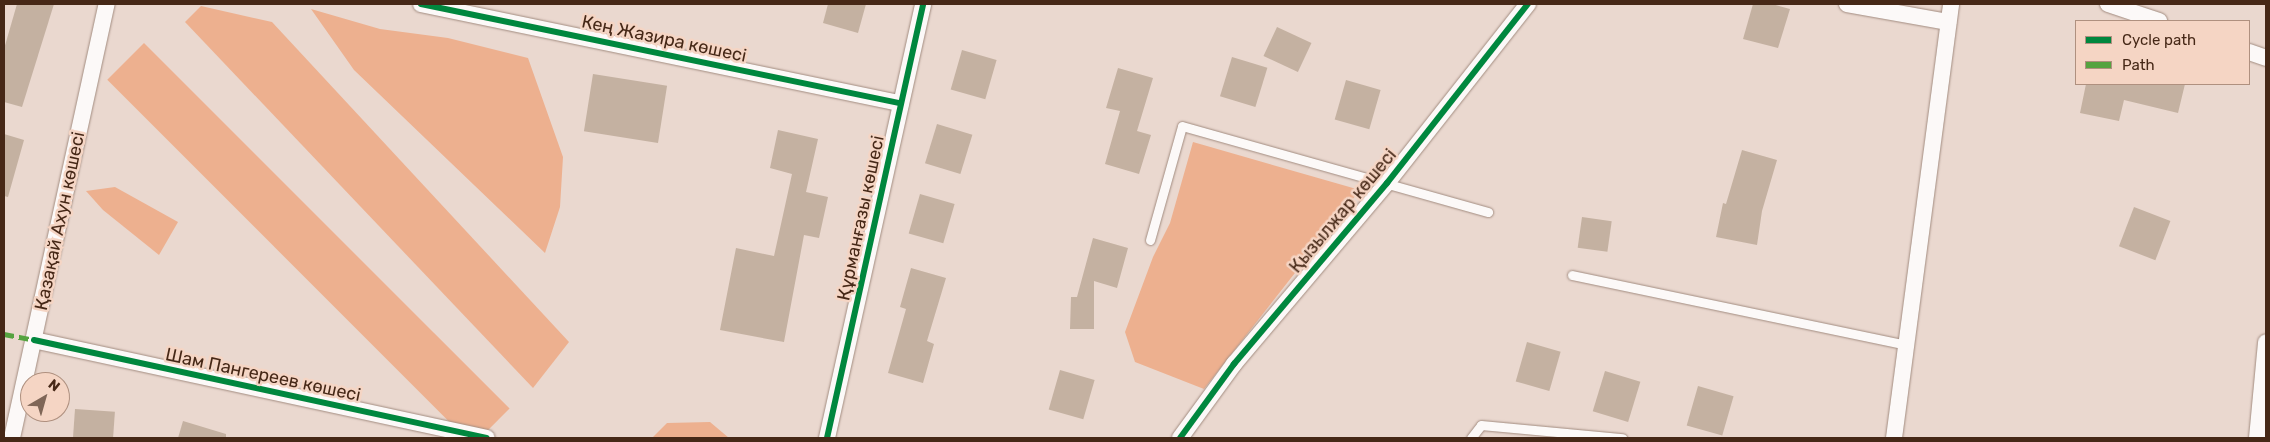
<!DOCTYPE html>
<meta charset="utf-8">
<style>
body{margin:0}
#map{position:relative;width:2270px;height:442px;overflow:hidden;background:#ead8cf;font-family:Rubik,sans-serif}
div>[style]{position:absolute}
.green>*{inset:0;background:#edb08f;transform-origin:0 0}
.building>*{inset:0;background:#c4b1a1;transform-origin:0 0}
.roads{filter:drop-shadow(0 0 1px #a28c80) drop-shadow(0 0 1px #a28c80)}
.lane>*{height:9px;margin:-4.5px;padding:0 4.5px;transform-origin:4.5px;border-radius:4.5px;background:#fcf9f8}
.street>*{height:16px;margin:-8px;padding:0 8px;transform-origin:8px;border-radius:8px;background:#fcf9f8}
.quiet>*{height:5px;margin-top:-2.5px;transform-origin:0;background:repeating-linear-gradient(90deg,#55a340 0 10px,transparent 0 15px)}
.cycleway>*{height:6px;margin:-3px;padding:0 3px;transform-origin:3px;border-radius:3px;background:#00873e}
span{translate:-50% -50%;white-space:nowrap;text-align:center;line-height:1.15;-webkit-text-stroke:5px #f5d5c4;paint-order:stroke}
.street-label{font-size:18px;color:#462817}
.frame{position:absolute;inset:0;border:5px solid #462817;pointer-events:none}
.legend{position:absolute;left:2075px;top:20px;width:175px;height:65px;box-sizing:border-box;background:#f5d5c4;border:1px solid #af907f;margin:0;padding:6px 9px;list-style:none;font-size:15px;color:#462817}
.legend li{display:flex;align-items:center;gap:10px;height:25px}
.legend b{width:25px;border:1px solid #af907f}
.north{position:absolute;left:20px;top:372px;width:50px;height:50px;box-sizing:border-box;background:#f5d5c4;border:1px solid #af907f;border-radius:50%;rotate:38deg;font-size:14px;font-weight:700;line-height:20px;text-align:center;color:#462817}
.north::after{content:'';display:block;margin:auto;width:18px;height:22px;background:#7f6657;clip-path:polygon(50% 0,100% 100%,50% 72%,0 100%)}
</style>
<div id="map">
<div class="green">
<div style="clip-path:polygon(201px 6px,272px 22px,569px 342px,533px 388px,185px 22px)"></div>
<div style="clip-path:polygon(311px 9px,380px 29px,448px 38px,528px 58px,563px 157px,560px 207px,545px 253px,354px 70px)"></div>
<div style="left:144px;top:43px;width:517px;height:52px;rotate:45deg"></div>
<div style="clip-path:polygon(1193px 142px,1360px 190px,1204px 389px,1135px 362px,1125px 332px,1153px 257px,1170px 223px)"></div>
<div style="clip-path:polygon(115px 187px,178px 222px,159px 255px,103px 210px,86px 191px)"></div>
<div style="clip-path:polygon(710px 422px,729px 438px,652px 438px,667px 423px)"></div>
</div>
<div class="building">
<div style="clip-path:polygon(17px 4px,54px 4px,22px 107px,4px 102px,4px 49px)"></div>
<div style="clip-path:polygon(828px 4px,866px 4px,858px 33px,823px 23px)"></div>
<div style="clip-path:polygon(1753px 4px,1772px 4px,1790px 9px,1778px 48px,1743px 39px)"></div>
<div style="left:1277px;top:27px;width:38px;height:32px;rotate:25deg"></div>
<div style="left:962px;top:50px;width:36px;height:41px;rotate:16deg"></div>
<div style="left:1232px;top:57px;width:37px;height:41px;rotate:17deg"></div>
<div style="clip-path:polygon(1118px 68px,1153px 78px,1137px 131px,1151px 135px,1139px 174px,1105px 164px,1120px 111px,1106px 108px)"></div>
<div style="left:593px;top:74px;width:75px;height:58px;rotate:9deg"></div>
<div style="left:1346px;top:80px;width:36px;height:41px;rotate:16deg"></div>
<div style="clip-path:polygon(2086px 84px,2185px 84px,2178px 113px,2124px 100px,2119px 121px,2080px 113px)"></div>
<div style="left:937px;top:124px;width:37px;height:41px;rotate:17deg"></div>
<div style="clip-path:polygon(778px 130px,818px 139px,806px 192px,828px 197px,819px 238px,804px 235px,784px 342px,720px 330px,736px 248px,774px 256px,792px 174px,770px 168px)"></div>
<div style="clip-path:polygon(4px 134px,24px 140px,8px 197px,4px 196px)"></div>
<div style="clip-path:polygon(1742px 150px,1777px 160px,1762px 211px,1757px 245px,1716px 237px,1723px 203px,1726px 204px)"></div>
<div style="left:920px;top:194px;width:36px;height:41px;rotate:16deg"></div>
<div style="left:2134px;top:207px;width:39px;height:42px;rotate:21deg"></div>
<div style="left:1582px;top:217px;width:30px;height:31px;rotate:8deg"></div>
<div style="clip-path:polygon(1093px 238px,1128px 248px,1117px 288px,1094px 281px,1094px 329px,1070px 329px,1071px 297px,1077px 297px)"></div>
<div style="clip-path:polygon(911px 268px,946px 278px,927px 341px,934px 344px,923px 383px,888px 373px,906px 309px,900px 307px)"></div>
<div style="left:1527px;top:342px;width:35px;height:41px;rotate:16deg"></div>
<div style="left:1060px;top:370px;width:36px;height:41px;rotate:16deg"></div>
<div style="left:1605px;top:371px;width:37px;height:42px;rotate:17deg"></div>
<div style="left:1698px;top:386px;width:37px;height:41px;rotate:16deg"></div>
<div style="left:75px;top:409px;width:40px;height:29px;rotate:4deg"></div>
<div style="clip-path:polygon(183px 421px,226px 434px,226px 438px,178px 438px)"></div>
</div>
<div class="roads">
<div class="lane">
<div style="left:1150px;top:240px;width:118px;rotate:-74.3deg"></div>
<div style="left:1182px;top:126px;width:318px;rotate:15.7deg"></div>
<div style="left:1572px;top:275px;width:342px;rotate:11.8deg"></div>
<div style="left:1471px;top:438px;width:16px;rotate:-52deg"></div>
<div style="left:1481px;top:425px;width:142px;rotate:5.3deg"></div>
</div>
<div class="street">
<div style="left:421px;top:4px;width:490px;rotate:11.7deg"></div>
<div style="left:1847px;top:4px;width:103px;rotate:10.1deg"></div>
<div style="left:2108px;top:4px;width:54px;rotate:18.4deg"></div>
<div style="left:2249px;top:52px;width:18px;rotate:19deg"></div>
<div style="left:34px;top:340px;width:463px;rotate:12.2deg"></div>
<div style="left:12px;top:438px;width:444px;rotate:-77.7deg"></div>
<div style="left:827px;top:438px;width:444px;rotate:-77.5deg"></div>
<div style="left:1180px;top:438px;width:92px;rotate:-53.9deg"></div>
<div style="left:1234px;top:364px;width:237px;rotate:-49.8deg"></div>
<div style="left:1387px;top:183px;width:228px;rotate:-51.8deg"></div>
<div style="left:1894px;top:438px;width:438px;rotate:-82.5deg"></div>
<div style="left:2257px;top:438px;width:96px;rotate:-84.6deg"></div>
</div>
</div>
<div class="quiet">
<div style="left:4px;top:334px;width:31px;rotate:11deg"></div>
</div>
<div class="cycleway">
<div style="left:421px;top:4px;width:490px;rotate:11.7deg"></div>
<div style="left:34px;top:340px;width:463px;rotate:12.2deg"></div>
<div style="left:827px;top:438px;width:444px;rotate:-77.5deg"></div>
<div style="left:1180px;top:438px;width:92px;rotate:-53.9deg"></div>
<div style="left:1234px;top:364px;width:237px;rotate:-49.8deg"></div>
<div style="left:1387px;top:183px;width:228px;rotate:-51.8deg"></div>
</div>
<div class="street-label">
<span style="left:664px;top:39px;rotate:12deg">Кең Жазира көшесі</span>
<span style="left:1343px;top:211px;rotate:-50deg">Қызылжар көшесі</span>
<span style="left:861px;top:218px;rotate:-78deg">Құрманғазы көшесі</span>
<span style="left:60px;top:221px;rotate:-78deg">Қазақай Ахун көшесі</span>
<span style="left:263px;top:375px;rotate:12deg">Шам Пангереев көшесі</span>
</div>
<div class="frame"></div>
<ul class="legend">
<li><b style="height:6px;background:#00873e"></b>Cycle path</li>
<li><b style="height:6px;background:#55a340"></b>Path</li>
</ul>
<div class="north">N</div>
</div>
